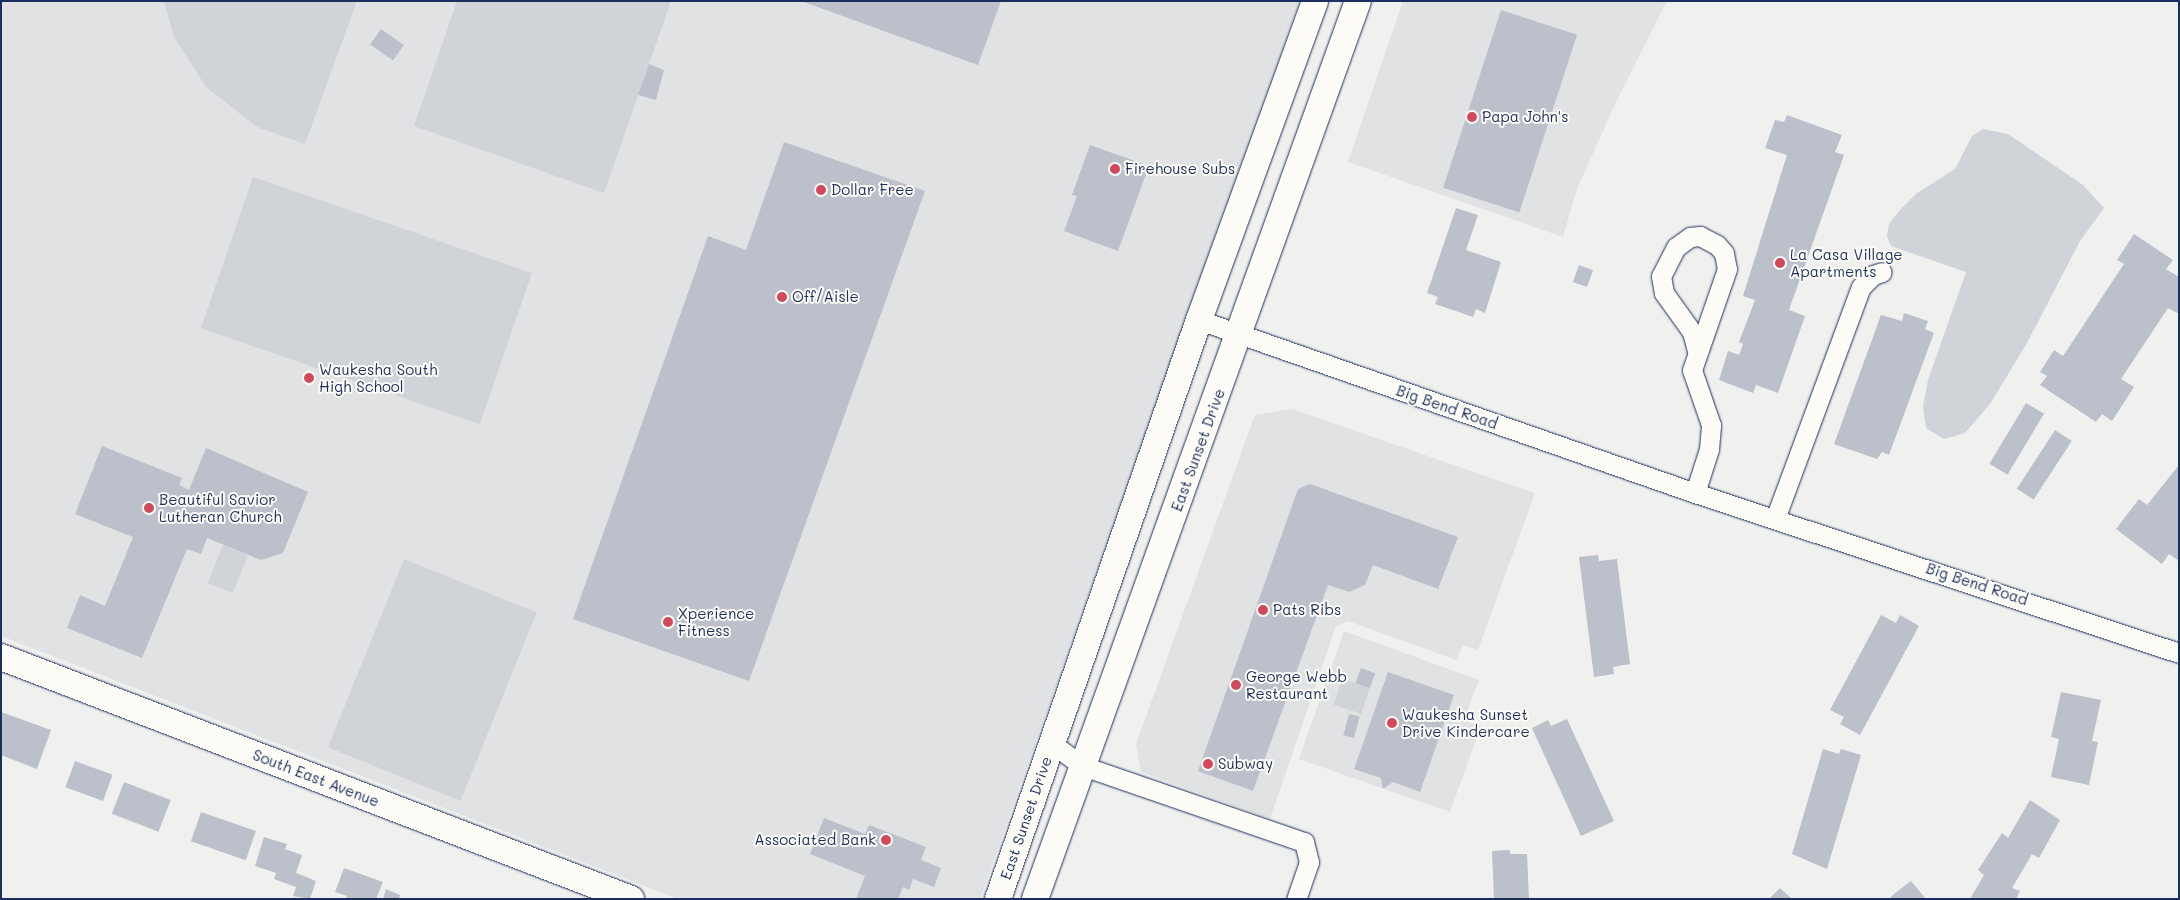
<!DOCTYPE html>
<style>
body{margin:0}
#map{position:relative;width:2180px;height:900px;overflow:hidden;background:#f0f0ee;font-family:Mali,sans-serif}
div>[style]{position:absolute}
.built>*{inset:0;background:#e0e2e3}
.green>*{inset:0;background:#d0d3d8;transform-origin:0 0}
.building>*{inset:0;background:#bbc0ca;transform-origin:0 0}
.roads{filter:drop-shadow(0 0 1px #1b2f5e) drop-shadow(0 0 1px #1b2f5e)}
.street>*{height:19px;margin:-9.5px;padding:0 9.5px;transform-origin:9.5px;border-radius:9.5px;background:#fdfcf7}
.secondary>*{height:26px;margin:-13px;padding:0 13px;transform-origin:13px;border-radius:13px;background:#fdfcf7}
.dots>*{width:14px;height:14px;translate:-50% -50%;box-sizing:border-box;border:2px solid #fdfcf7;border-radius:50%}
span{translate:-50% -50%;white-space:nowrap;text-align:center;line-height:1.15;-webkit-text-stroke:4px #fdfcf7;paint-order:stroke}
.poi-label{font-size:15px;color:#1b2f5e}
.left{translate:0 -50%;text-align:left}
.right{translate:-100% -50%;text-align:right}
.street-label{font-size:15px;color:#1b2f5e}
.frame{position:absolute;inset:0;border:2px solid #1b2f5e;pointer-events:none}
</style>
<div id="map">
<div class="built">
<div style="clip-path:polygon(1px 1px,1300px 1px,980px 899px,678px 899px,1px 636px)"></div>
<div style="clip-path:polygon(1403px 1px,1667px 1px,1616px 102px,1577px 189px,1563px 237px,1348px 162px)"></div>
<div style="clip-path:polygon(1292px 409px,1535px 493px,1478px 650px,1463px 645px,1456px 660px,1348px 621px,1336px 626px,1270px 819px,1141px 772px,1136px 744px,1255px 415px)"></div>
<div style="clip-path:polygon(1344px 631px,1479px 680px,1464px 720px,1481px 726px,1450px 812px,1299px 759px)"></div>
</div>
<div class="green">
<div style="clip-path:polygon(164px 1px,357px 1px,305px 144px,257px 127px,206px 87px,174px 37px)"></div>
<div style="clip-path:polygon(457px 1px,671px 1px,604px 193px,414px 126px)"></div>
<div style="clip-path:polygon(1983px 129px,2008px 134px,2083px 185px,2104px 208px,2080px 241px,2027px 343px,1990px 404px,1965px 433px,1944px 439px,1926px 428px,1923px 407px,1928px 380px,1966px 272px,1891px 246px,1887px 236px,1889px 224px,1900px 210px,1917px 193px,1955px 169px,1972px 136px)"></div>
<div style="left:253px;top:177px;width:295px;height:160px;rotate:19deg"></div>
<div style="left:223px;top:545px;width:27px;height:41px;rotate:22deg"></div>
<div style="left:404px;top:559px;width:143px;height:203px;rotate:22deg"></div>
<div style="left:1342px;top:679px;width:29px;height:27px;rotate:18deg"></div>
</div>
<div class="building">
<div style="clip-path:polygon(801px 1px,1001px 1px,978px 65px)"></div>
<div style="left:1501px;top:10px;width:80px;height:187px;rotate:18deg"></div>
<div style="left:381px;top:29px;width:28px;height:19px;rotate:35deg"></div>
<div style="clip-path:polygon(649px 64px,664px 70px,656px 100px,638px 95px)"></div>
<div style="clip-path:polygon(1787px 115px,1842px 135px,1835px 152px,1844px 155px,1789px 310px,1805px 316px,1778px 393px,1756px 385px,1753px 393px,1719px 380px,1728px 351px,1739px 355px,1743px 344px,1739px 342px,1755px 300px,1743px 296px,1787px 155px,1765px 148px,1775px 120px,1784px 122px)"></div>
<div style="clip-path:polygon(784px 142px,925px 191px,749px 681px,573px 619px,708px 236px,746px 250px)"></div>
<div style="clip-path:polygon(1090px 145px,1149px 166px,1118px 251px,1064px 231px,1077px 196px,1072px 195px)"></div>
<div style="clip-path:polygon(1456px 208px,1478px 215px,1466px 250px,1501px 262px,1485px 313px,1476px 309px,1473px 317px,1435px 304px,1438px 297px,1427px 293px)"></div>
<div style="clip-path:polygon(2134px 234px,2173px 260px,2166px 269px,2179px 277px,2179px 314px,2168px 308px,2121px 379px,2134px 387px,2112px 421px,2102px 414px,2096px 422px,2040px 385px,2047px 376px,2040px 372px,2054px 350px,2063px 356px,2124px 264px,2117px 260px)"></div>
<div style="left:1579px;top:265px;width:15px;height:18px;rotate:20deg"></div>
<div style="clip-path:polygon(1904px 313px,1928px 321px,1925px 329px,1934px 333px,1889px 455px,1882px 452px,1877px 459px,1834px 444px,1881px 315px,1902px 321px)"></div>
<div style="left:2026px;top:403px;width:21px;height:71px;rotate:31deg"></div>
<div style="left:2055px;top:430px;width:20px;height:70px;rotate:33deg"></div>
<div style="clip-path:polygon(102px 446px,182px 478px,179px 485px,189px 490px,206px 448px,308px 492px,283px 553px,261px 560px,207px 538px,201px 554px,187px 549px,142px 658px,67px 628px,80px 595px,105px 606px,133px 537px,75px 514px)"></div>
<div style="clip-path:polygon(2179px 465px,2179px 561px,2169px 554px,2162px 564px,2116px 529px,2139px 499px,2147px 505px)"></div>
<div style="clip-path:polygon(1310px 484px,1458px 537px,1438px 589px,1373px 565px,1365px 585px,1349px 592px,1328px 585px,1253px 791px,1198px 771px,1298px 489px)"></div>
<div style="clip-path:polygon(1598px 555px,1599px 561px,1617px 559px,1630px 664px,1613px 667px,1614px 674px,1594px 677px,1579px 557px)"></div>
<div style="clip-path:polygon(1881px 615px,1896px 623px,1900px 615px,1919px 626px,1860px 735px,1840px 724px,1844px 717px,1830px 710px)"></div>
<div style="left:1361px;top:668px;width:15px;height:16px;rotate:20deg"></div>
<div style="clip-path:polygon(1388px 672px,1454px 695px,1420px 792px,1393px 782px,1383px 789px,1381px 778px,1354px 769px)"></div>
<div style="clip-path:polygon(2061px 692px,2101px 700px,2092px 741px,2098px 742px,2089px 785px,2051px 777px,2059px 739px,2051px 737px)"></div>
<div style="clip-path:polygon(1px 712px,51px 730px,37px 769px,1px 755px)"></div>
<div style="left:1349px;top:714px;width:11px;height:22px;rotate:15deg"></div>
<div style="clip-path:polygon(1567px 719px,1614px 821px,1581px 836px,1532px 728px,1548px 720px,1551px 726px)"></div>
<div style="clip-path:polygon(1823px 749px,1839px 754px,1841px 749px,1861px 755px,1827px 869px,1792px 854px)"></div>
<div style="left:75px;top:761px;width:40px;height:28px;rotate:20deg"></div>
<div style="left:124px;top:782px;width:50px;height:34px;rotate:21deg"></div>
<div style="clip-path:polygon(2030px 800px,2060px 820px,2039px 858px,2032px 854px,2018px 878px,2012px 888px,2020px 891px,2016px 899px,1970px 899px,1984px 875px,1978px 870px,2002px 833px,2008px 838px)"></div>
<div style="left:201px;top:812px;width:58px;height:31px;rotate:19deg"></div>
<div style="clip-path:polygon(824px 818px,865px 834px,869px 825px,926px 847px,921px 860px,941px 868px,934px 887px,913px 879px,909px 890px,903px 887px,898px 899px,856px 899px,865px 876px,810px 854px)"></div>
<div style="clip-path:polygon(264px 837px,287px 844px,285px 849px,302px 855px,296px 873px,316px 881px,310px 899px,293px 896px,296px 887px,274px 879px,276px 873px,255px 866px)"></div>
<div style="clip-path:polygon(1510px 850px,1510px 854px,1527px 854px,1529px 899px,1494px 899px,1492px 851px)"></div>
<div style="clip-path:polygon(344px 868px,383px 882px,376px 899px,346px 899px,347px 896px,335px 892px)"></div>
<div style="clip-path:polygon(1911px 881px,1926px 899px,1889px 899px,1894px 894px)"></div>
<div style="clip-path:polygon(1780px 888px,1792px 899px,1769px 899px)"></div>
<div style="clip-path:polygon(386px 889px,400px 895px,399px 899px,383px 899px)"></div>
</div>
<div class="roads">
<div class="street">
<div style="left:1199px;top:320px;width:525px;rotate:19.23deg"></div>
<div style="left:1695px;top:493px;width:510px;rotate:18.29deg"></div>
<div style="left:1695px;top:493px;width:46px;rotate:-72.3deg"></div>
<div style="left:1709px;top:449px;width:24px;rotate:-85deg"></div>
<div style="left:1711px;top:425px;width:58px;rotate:-109.1deg"></div>
<div style="left:1692px;top:370px;width:107px;rotate:-70.9deg"></div>
<div style="left:1727px;top:269px;width:16px;rotate:-101deg"></div>
<div style="left:1724px;top:253px;width:11px;rotate:-131deg"></div>
<div style="left:1717px;top:245px;width:19px;rotate:-152deg"></div>
<div style="left:1700px;top:236px;width:10px;rotate:174deg"></div>
<div style="left:1690px;top:237px;width:17px;rotate:144deg"></div>
<div style="left:1676px;top:247px;width:33px;rotate:117deg"></div>
<div style="left:1661px;top:276px;width:17px;rotate:80deg"></div>
<div style="left:1664px;top:293px;width:48px;rotate:54.3deg"></div>
<div style="left:1692px;top:332px;width:20px;rotate:75deg"></div>
<div style="left:1775px;top:519px;width:247px;rotate:-69.7deg"></div>
<div style="left:1861px;top:287px;width:17px;rotate:-45deg"></div>
<div style="left:1873px;top:275px;width:9px;rotate:-18deg"></div>
<div style="left:1051px;top:743px;width:39px;rotate:36deg"></div>
<div style="left:1083px;top:766px;width:234px;rotate:19deg"></div>
<div style="left:1304px;top:842px;width:21px;rotate:76deg"></div>
<div style="left:1309px;top:862px;width:39px;rotate:109deg"></div>
</div>
<div class="secondary">
<div style="left:1px;top:657px;width:675px;rotate:21.01deg"></div>
<div style="left:998px;top:899px;width:613px;rotate:-70.86deg"></div>
<div style="left:1199px;top:320px;width:339px;rotate:-70deg"></div>
<div style="left:1035px;top:899px;width:954px;rotate:-70.22deg"></div>
</div>
</div>
<div class="dots">
<div style="left:1472px;top:117px;background:#d1495b"></div>
<div style="left:1115px;top:169px;background:#d1495b"></div>
<div style="left:821px;top:190px;background:#d1495b"></div>
<div style="left:1780px;top:263px;background:#d1495b"></div>
<div style="left:782px;top:297px;background:#d1495b"></div>
<div style="left:309px;top:378px;background:#d1495b"></div>
<div style="left:149px;top:508px;background:#d1495b"></div>
<div style="left:1263px;top:610px;background:#d1495b"></div>
<div style="left:668px;top:622px;background:#d1495b"></div>
<div style="left:1236px;top:685px;background:#d1495b"></div>
<div style="left:1392px;top:723px;background:#d1495b"></div>
<div style="left:1208px;top:764px;background:#d1495b"></div>
<div style="left:886px;top:840px;background:#d1495b"></div>
</div>
<div class="poi-label">
<span class="left" style="left:1482px;top:117px">Papa John's</span>
<span class="left" style="left:1125px;top:169px">Firehouse Subs</span>
<span class="left" style="left:831px;top:190px">Dollar Free</span>
<span class="left" style="left:1790px;top:263px">La Casa Village<br>Apartments</span>
<span class="left" style="left:792px;top:297px">Off/Aisle</span>
<span class="left" style="left:319px;top:378px">Waukesha South<br>High School</span>
<span class="left" style="left:159px;top:508px">Beautiful Savior<br>Lutheran Church</span>
<span class="left" style="left:1273px;top:610px">Pats Ribs</span>
<span class="left" style="left:678px;top:622px">Xperience<br>Fitness</span>
<span class="left" style="left:1246px;top:685px">George Webb<br>Restaurant</span>
<span class="left" style="left:1402px;top:723px">Waukesha Sunset<br>Drive Kindercare</span>
<span class="left" style="left:1218px;top:764px">Subway</span>
<span class="right" style="left:876px;top:840px">Associated Bank</span>
</div>
<div class="street-label">
<span style="left:1447px;top:407px;rotate:19deg">Big Bend Road</span>
<span style="left:1198px;top:450px;rotate:-70deg">East Sunset Drive</span>
<span style="left:1977px;top:584px;rotate:18deg">Big Bend Road</span>
<span style="left:316px;top:778px;rotate:21deg">South East Avenue</span>
<span style="left:1026px;top:818px;rotate:-71deg">East Sunset Drive</span>
</div>
<div class="frame"></div>
</div>
